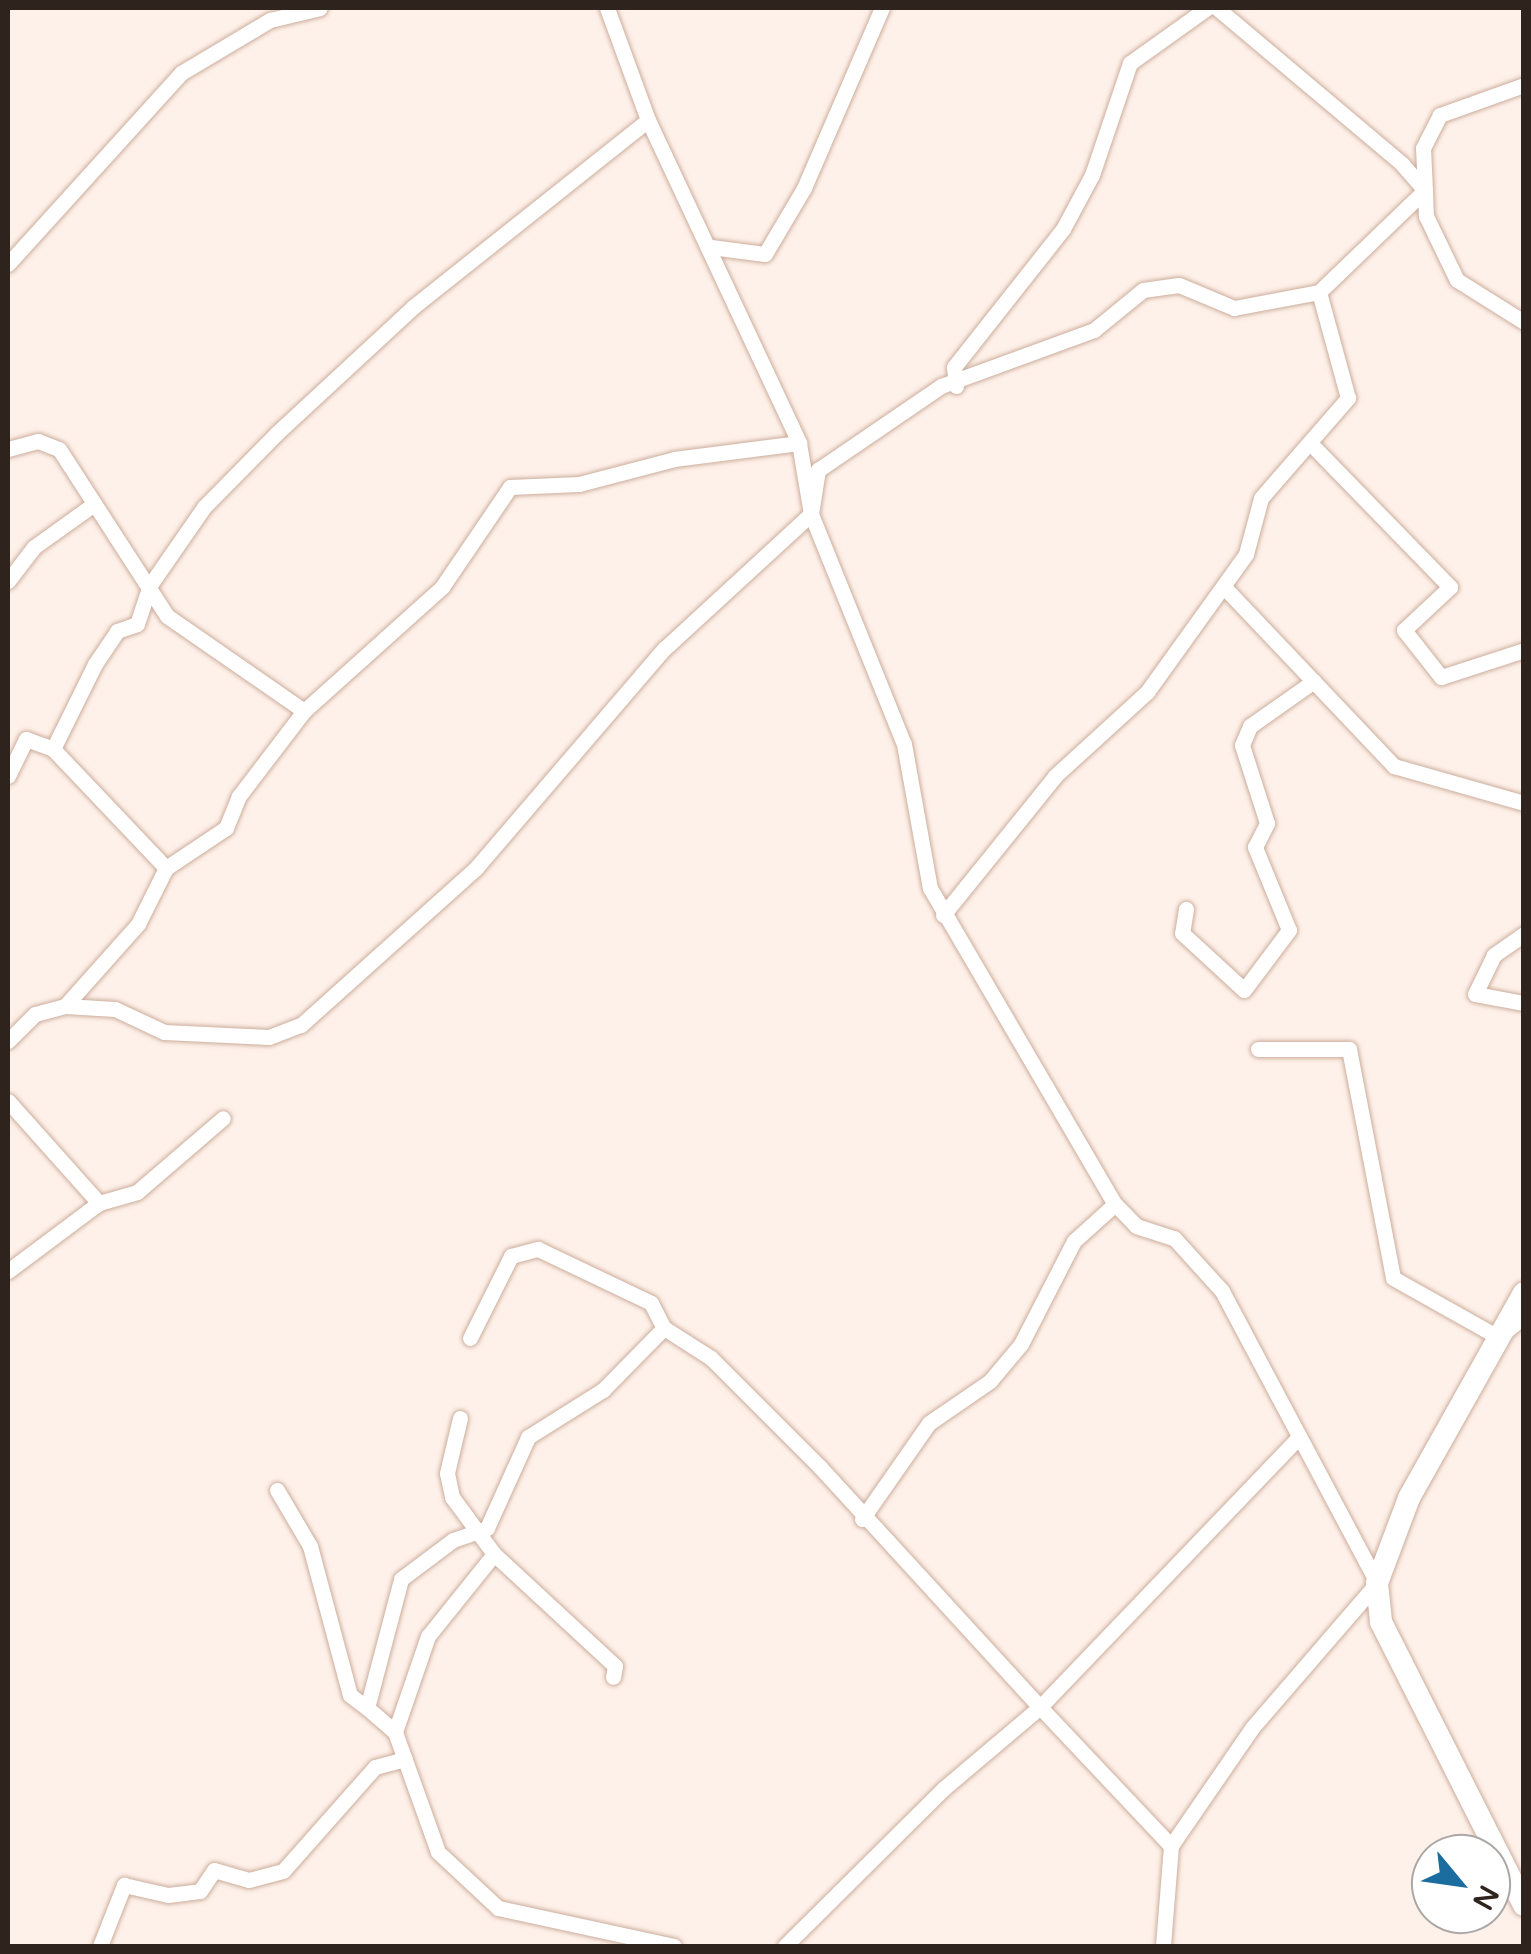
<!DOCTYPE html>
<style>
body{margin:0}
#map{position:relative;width:1531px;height:1954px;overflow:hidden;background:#fef1e9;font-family:"Varela Round",sans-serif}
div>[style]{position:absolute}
.roads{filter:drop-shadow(0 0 2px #ccad9c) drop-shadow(0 0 2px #ccad9c)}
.street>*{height:15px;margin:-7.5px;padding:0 7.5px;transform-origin:7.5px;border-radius:7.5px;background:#fff}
.secondary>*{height:22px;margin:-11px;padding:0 11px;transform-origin:11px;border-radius:11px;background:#fff}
span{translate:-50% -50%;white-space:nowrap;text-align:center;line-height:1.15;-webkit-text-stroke:8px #fff;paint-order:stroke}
.frame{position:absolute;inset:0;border:10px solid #2f241d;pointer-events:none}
.north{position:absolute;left:1411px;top:1834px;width:100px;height:100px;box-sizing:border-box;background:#fff;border:2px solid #aca7a5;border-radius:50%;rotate:119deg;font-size:28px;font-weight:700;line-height:40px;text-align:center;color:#2f241d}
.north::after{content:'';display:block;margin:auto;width:35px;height:45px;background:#1a6d9e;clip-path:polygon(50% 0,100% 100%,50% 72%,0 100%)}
</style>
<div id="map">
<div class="roads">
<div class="street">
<div style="left:607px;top:8px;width:119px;rotate:69.9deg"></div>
<div style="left:648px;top:120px;width:357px;rotate:64.9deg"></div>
<div style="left:799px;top:443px;width:72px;rotate:80.4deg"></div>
<div style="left:811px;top:514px;width:248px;rotate:68deg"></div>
<div style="left:904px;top:744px;width:146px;rotate:79.8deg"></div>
<div style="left:930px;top:888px;width:366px;rotate:59.7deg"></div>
<div style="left:1115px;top:1204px;width:30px;rotate:46deg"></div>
<div style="left:1136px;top:1226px;width:40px;rotate:18deg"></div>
<div style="left:1174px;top:1238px;width:72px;rotate:47.8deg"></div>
<div style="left:1222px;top:1291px;width:331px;rotate:62deg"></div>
<div style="left:1377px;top:1583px;width:191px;rotate:130.8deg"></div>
<div style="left:1252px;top:1728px;width:143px;rotate:124.5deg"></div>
<div style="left:1171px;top:1846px;width:100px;rotate:94.6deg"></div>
<div style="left:1217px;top:8px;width:242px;rotate:40.1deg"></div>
<div style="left:1402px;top:164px;width:35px;rotate:49deg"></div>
<div style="left:1425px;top:190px;width:26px;rotate:88deg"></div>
<div style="left:1426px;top:216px;width:71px;rotate:64.2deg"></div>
<div style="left:1457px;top:280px;width:79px;rotate:32.1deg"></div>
<div style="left:711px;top:247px;width:54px;rotate:7.4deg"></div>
<div style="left:765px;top:254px;width:77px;rotate:-59.4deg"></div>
<div style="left:804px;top:188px;width:196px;rotate:-66.6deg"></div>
<div style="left:8px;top:264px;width:258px;rotate:-47.8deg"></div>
<div style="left:181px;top:73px;width:104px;rotate:-30.8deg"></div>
<div style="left:270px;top:20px;width:51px;rotate:-13.5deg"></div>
<div style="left:956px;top:386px;width:19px;rotate:-96deg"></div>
<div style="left:954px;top:367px;width:176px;rotate:-51.7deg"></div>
<div style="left:1063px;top:229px;width:61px;rotate:-61.8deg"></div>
<div style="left:1092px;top:175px;width:118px;rotate:-71.3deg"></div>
<div style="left:1130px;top:63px;width:95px;rotate:-35.5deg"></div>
<div style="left:1310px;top:443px;width:201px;rotate:45.8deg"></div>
<div style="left:1450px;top:587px;width:63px;rotate:136.9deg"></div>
<div style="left:1404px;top:630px;width:60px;rotate:51.8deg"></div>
<div style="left:1441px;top:677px;width:87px;rotate:-18deg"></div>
<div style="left:8px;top:449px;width:31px;rotate:-15deg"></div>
<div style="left:38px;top:441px;width:22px;rotate:21deg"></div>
<div style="left:59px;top:449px;width:199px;rotate:57.1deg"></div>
<div style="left:167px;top:616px;width:167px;rotate:34.7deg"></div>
<div style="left:304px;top:711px;width:186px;rotate:-41.9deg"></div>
<div style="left:442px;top:587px;width:121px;rotate:-55.8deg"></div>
<div style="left:510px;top:487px;width:69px;rotate:-2.5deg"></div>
<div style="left:579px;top:484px;width:98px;rotate:-14.7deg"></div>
<div style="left:674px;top:459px;width:126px;rotate:-7.3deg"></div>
<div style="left:8px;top:581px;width:43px;rotate:-52.6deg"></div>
<div style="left:34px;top:547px;width:74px;rotate:-35.6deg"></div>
<div style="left:1224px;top:587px;width:247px;rotate:46.5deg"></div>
<div style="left:1394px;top:766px;width:135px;rotate:15.9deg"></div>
<div style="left:53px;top:749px;width:164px;rotate:46.5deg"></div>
<div style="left:8px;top:776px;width:41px;rotate:-64.1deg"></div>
<div style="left:26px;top:739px;width:29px;rotate:20deg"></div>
<div style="left:53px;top:749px;width:95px;rotate:-63.7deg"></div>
<div style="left:95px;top:664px;width:40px;rotate:-56deg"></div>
<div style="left:117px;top:631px;width:21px;rotate:-19deg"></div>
<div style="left:137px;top:624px;width:41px;rotate:-71.6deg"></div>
<div style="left:150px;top:585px;width:95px;rotate:-55.3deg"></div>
<div style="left:204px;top:507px;width:104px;rotate:-45.4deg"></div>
<div style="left:277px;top:433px;width:185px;rotate:-42.8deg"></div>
<div style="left:413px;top:307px;width:300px;rotate:-38.5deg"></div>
<div style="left:1186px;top:909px;width:24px;rotate:99deg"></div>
<div style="left:1182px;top:933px;width:84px;rotate:42.6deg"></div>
<div style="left:1244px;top:990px;width:75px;rotate:-53.1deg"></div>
<div style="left:1289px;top:930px;width:90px;rotate:-112.3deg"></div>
<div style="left:1255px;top:847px;width:27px;rotate:-63deg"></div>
<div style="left:1267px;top:823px;width:82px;rotate:-107.8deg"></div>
<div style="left:1242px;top:745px;width:21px;rotate:-67deg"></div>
<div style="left:1250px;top:726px;width:78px;rotate:-35.1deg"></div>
<div style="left:943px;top:915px;width:179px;rotate:-51.1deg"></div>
<div style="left:1055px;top:776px;width:125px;rotate:-42.4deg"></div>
<div style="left:1147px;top:692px;width:170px;rotate:-54.3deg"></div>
<div style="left:1246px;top:554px;width:58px;rotate:-75deg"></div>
<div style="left:1261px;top:498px;width:133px;rotate:-49deg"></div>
<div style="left:1348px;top:398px;width:110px;rotate:-105.3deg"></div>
<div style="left:1524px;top:934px;width:37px;rotate:145deg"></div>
<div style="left:1494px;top:955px;width:43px;rotate:116deg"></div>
<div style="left:1475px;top:994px;width:50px;rotate:10.4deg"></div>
<div style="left:65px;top:1006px;width:50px;rotate:3.4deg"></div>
<div style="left:115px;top:1009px;width:54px;rotate:25.1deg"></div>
<div style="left:164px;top:1032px;width:105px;rotate:2.7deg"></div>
<div style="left:269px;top:1037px;width:34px;rotate:-21deg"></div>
<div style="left:301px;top:1025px;width:235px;rotate:-41.9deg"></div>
<div style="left:476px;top:868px;width:289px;rotate:-49.4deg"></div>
<div style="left:664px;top:649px;width:200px;rotate:-42.6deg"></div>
<div style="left:811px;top:514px;width:45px;rotate:-81deg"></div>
<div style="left:818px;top:470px;width:149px;rotate:-34.3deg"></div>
<div style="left:941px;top:386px;width:163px;rotate:-20.1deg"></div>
<div style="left:1094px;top:330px;width:63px;rotate:-39.2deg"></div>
<div style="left:1143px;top:290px;width:36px;rotate:-8deg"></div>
<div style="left:1179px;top:285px;width:60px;rotate:22.7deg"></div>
<div style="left:1234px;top:308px;width:86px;rotate:-10.7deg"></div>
<div style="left:1319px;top:292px;width:147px;rotate:-43.9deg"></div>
<div style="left:1425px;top:190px;width:42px;rotate:-92.7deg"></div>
<div style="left:1423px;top:148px;width:37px;rotate:-63deg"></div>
<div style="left:1440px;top:115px;width:89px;rotate:-19.7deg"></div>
<div style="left:8px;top:1041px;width:38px;rotate:-45deg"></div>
<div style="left:35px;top:1014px;width:31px;rotate:-15deg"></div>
<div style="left:65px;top:1006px;width:110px;rotate:-48.3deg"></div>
<div style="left:138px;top:924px;width:63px;rotate:-63.4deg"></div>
<div style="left:166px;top:868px;width:72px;rotate:-33.7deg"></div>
<div style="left:226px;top:828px;width:35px;rotate:-68deg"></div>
<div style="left:239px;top:796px;width:107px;rotate:-52.6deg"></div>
<div style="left:1258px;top:1049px;width:91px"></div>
<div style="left:1349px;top:1049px;width:233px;rotate:79.1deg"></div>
<div style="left:1393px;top:1278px;width:120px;rotate:29.3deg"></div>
<div style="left:1498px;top:1337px;width:33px;rotate:-38deg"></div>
<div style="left:8px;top:1101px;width:137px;rotate:48.3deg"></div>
<div style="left:8px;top:1271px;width:114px;rotate:-36.8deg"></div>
<div style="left:99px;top:1203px;width:40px;rotate:-16deg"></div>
<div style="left:137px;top:1192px;width:113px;rotate:-40.7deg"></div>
<div style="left:470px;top:1338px;width:92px;rotate:-63.4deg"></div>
<div style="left:511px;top:1256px;width:28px;rotate:-15deg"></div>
<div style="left:538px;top:1249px;width:125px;rotate:25.5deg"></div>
<div style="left:651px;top:1303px;width:28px;rotate:63deg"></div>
<div style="left:664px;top:1328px;width:56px;rotate:32.6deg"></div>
<div style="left:711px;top:1358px;width:153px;rotate:45deg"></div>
<div style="left:819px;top:1466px;width:327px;rotate:47.5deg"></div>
<div style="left:1040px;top:1707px;width:127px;rotate:139.8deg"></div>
<div style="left:943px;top:1789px;width:223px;rotate:135.2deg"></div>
<div style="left:460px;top:1418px;width:57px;rotate:103.3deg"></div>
<div style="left:447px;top:1473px;width:25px;rotate:78deg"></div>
<div style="left:452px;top:1497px;width:71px;rotate:53.6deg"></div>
<div style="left:494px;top:1554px;width:105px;rotate:128.8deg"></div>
<div style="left:428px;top:1636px;width:102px;rotate:109deg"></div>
<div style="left:395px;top:1732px;width:127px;rotate:70.3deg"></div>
<div style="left:438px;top:1852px;width:82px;rotate:43deg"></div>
<div style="left:498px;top:1908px;width:180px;rotate:12.2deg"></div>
<div style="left:277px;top:1490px;width:65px;rotate:59.5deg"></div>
<div style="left:310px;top:1546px;width:154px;rotate:75deg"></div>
<div style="left:350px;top:1695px;width:21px;rotate:37deg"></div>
<div style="left:862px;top:1519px;width:117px;rotate:-55.1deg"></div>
<div style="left:929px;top:1423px;width:74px;rotate:-34.5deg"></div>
<div style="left:990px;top:1381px;width:48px;rotate:-50deg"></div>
<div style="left:1021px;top:1344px;width:116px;rotate:-62.8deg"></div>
<div style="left:1074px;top:1241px;width:55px;rotate:-42.1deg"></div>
<div style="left:494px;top:1554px;width:165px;rotate:42.8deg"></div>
<div style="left:615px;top:1666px;width:11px;rotate:100deg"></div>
<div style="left:395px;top:1732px;width:37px;rotate:-139deg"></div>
<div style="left:367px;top:1708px;width:133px;rotate:-75.2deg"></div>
<div style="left:401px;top:1579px;width:65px;rotate:-36.9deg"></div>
<div style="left:453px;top:1540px;width:36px;rotate:-19deg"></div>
<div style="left:487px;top:1528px;width:100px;rotate:-65.7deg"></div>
<div style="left:528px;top:1437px;width:89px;rotate:-32.1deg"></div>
<div style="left:603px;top:1390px;width:87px;rotate:-45.5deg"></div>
<div style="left:1171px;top:1846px;width:191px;rotate:-133.3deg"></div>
<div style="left:1040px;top:1707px;width:374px;rotate:-46.2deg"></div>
<div style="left:100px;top:1946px;width:66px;rotate:-68.5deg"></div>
<div style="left:124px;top:1885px;width:45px;rotate:12.8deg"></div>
<div style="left:168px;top:1895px;width:32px;rotate:-7deg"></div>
<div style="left:200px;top:1891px;width:25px;rotate:-56deg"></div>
<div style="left:214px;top:1870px;width:36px;rotate:16deg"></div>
<div style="left:249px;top:1880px;width:35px;rotate:-15deg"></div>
<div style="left:283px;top:1871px;width:139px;rotate:-48.5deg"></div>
<div style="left:375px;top:1767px;width:31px;rotate:-15deg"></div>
</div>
<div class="secondary">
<div style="left:1524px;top:1293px;width:235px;rotate:119.3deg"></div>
<div style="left:1409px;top:1498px;width:91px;rotate:110.6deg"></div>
<div style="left:1377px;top:1583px;width:39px;rotate:84deg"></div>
<div style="left:1381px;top:1622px;width:317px;rotate:63.2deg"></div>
</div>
</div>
<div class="frame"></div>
<div class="north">N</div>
</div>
